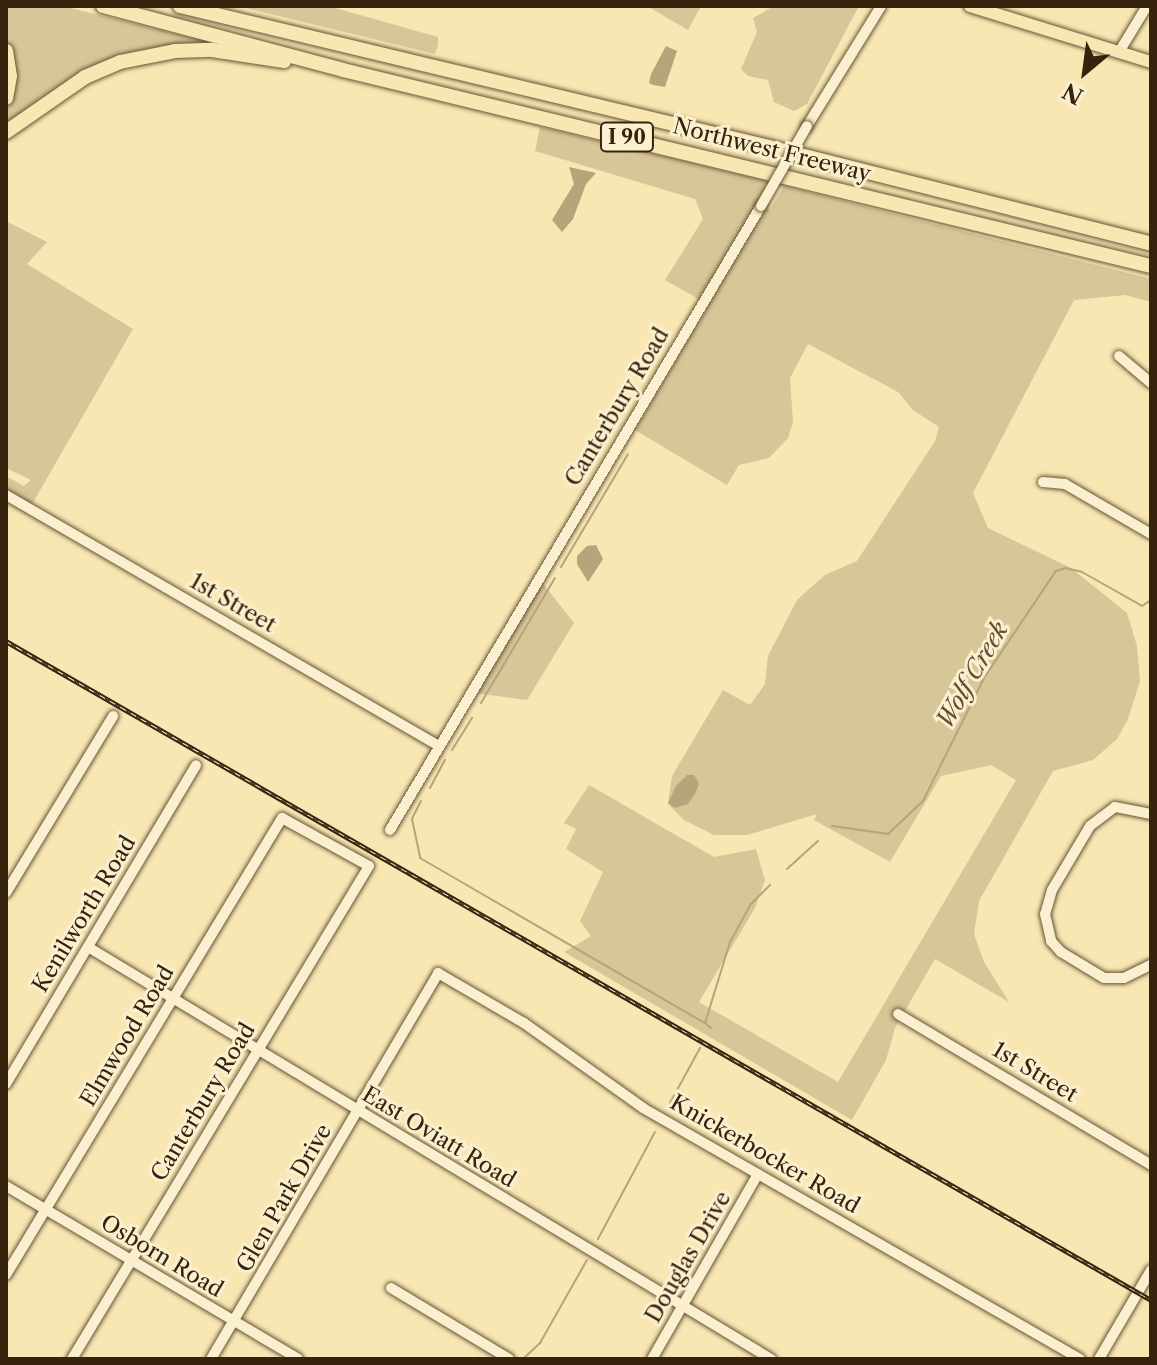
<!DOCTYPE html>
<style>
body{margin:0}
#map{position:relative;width:1157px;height:1365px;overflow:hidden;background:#f8e7b3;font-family:"Libre Caslon Text",serif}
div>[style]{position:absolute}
.green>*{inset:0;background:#d7c697}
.water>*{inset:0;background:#b6a47b}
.stream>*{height:2px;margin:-1px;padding:0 1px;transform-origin:1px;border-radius:1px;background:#b6a47b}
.roads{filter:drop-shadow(0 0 2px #665437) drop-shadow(0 0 2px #665437)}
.minor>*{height:10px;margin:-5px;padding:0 5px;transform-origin:5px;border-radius:5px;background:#faefce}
.major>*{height:12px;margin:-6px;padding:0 6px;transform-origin:6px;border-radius:6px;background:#f8e7b3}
.highway>*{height:14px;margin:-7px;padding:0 7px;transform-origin:7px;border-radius:7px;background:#f8e7b3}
.rail>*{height:5px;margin-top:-2.5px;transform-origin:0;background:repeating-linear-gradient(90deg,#faefce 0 6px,#36230e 0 12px);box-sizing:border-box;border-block:2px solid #36230e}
.bridges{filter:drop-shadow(0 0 2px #665437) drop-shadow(0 0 2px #665437)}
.minor-bridge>*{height:10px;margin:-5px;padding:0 5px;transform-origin:5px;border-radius:5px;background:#faefce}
span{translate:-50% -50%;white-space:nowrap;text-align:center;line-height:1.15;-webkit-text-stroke:6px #faefce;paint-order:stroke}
.shield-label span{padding:2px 6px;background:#faefce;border:2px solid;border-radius:6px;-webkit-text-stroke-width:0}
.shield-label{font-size:20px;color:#36230e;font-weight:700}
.street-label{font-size:22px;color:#36230e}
.water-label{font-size:24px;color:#635034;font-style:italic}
.frame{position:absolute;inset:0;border:8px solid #36230e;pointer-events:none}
.north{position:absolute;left:1045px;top:32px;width:80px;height:80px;-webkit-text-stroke:6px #faefce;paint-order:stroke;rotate:209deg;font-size:22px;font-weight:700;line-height:32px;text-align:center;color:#36230e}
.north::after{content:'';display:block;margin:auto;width:28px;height:36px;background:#36230e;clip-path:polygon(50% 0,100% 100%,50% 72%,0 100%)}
</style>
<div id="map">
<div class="green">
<div style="clip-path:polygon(6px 6px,62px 6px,225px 46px,124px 58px,6px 126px,13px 58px,6px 38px)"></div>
<div style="clip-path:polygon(238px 6px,328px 6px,438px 37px,438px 45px,435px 54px)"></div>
<div style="clip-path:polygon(647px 6px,701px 6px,688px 30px)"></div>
<div style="clip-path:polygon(774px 6px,859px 6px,807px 104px,794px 111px,774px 102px,768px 80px,748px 76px,741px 69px,757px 32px,753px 18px)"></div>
<div style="clip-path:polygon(540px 127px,772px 182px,702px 301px,665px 280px,703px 219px,695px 199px,535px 151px)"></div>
<div style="clip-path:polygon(784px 186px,1151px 279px,1151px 302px,1125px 295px,1074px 300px,973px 493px,988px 528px,1071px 568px,1127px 613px,1137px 646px,1140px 681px,1128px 719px,1117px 739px,1093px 760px,1053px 771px,979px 901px,974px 934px,984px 962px,1009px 1002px,935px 959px,895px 1028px,886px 1060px,852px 1120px,564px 952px,591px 936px,580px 921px,603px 872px,566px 849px,576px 829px,564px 823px,589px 785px,714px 857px,756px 849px,765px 880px,755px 908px,699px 1002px,838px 1082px,1016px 780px,991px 765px,941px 776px,890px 862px,814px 820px,817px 814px,747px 835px,714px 835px,684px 820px,668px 804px,672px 776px,723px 690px,750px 705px,765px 684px,768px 656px,797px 600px,825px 575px,857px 561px,935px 441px,939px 427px,913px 410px,898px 392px,808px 344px,790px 378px,793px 422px,788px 438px,769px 458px,739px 465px,727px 485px,635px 430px,766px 209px,770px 210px)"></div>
<div style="clip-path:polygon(6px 221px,47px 242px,27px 264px,133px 329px,31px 506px,6px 492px,6px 476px,24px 486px,31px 480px,6px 468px)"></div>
<div style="clip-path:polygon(541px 581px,574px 623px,527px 700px,474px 693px)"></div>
</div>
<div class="water">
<div style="clip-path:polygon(666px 46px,677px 51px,665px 87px,653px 85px,649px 83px,651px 74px)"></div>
<div style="clip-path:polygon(569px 167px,596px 173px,586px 184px,573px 219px,562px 232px,552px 220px,574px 184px)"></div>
<div style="clip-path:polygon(596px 545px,603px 559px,588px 582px,577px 564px,577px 556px,587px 546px)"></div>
<div style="clip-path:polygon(694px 775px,699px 784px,695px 794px,688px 804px,675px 808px,668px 803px,676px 786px,687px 775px)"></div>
</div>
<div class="stream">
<div style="left:561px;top:567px;width:131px;rotate:-59.3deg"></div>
<div style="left:481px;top:703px;width:145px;rotate:-59.4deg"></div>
<div style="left:452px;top:750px;width:38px;rotate:-58deg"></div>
<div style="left:430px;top:788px;width:32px;rotate:-62deg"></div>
<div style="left:421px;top:801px;width:20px;rotate:117deg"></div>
<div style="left:412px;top:819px;width:40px;rotate:78deg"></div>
<div style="left:420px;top:858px;width:329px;rotate:30.1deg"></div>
<div style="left:832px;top:826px;width:57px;rotate:8.1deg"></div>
<div style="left:888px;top:834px;width:48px;rotate:-43.3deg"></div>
<div style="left:923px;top:801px;width:137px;rotate:-63.6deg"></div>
<div style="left:984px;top:678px;width:129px;rotate:-56.1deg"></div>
<div style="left:1056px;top:571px;width:9px;rotate:-18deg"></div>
<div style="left:1065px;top:568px;width:17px;rotate:13deg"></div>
<div style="left:1082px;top:572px;width:69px;rotate:29.5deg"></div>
<div style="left:1142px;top:606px;width:11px;rotate:-34deg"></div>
<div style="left:787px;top:869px;width:42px;rotate:-42.1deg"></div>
<div style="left:711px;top:1028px;width:8px;rotate:-140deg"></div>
<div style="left:705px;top:1023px;width:85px;rotate:-72.8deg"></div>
<div style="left:730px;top:942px;width:43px;rotate:-61.1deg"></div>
<div style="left:751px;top:904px;width:27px;rotate:-45deg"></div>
<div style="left:670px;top:1103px;width:63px;rotate:-61.4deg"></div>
<div style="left:598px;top:1239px;width:121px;rotate:-62deg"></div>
<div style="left:525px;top:1357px;width:21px;rotate:-43deg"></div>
<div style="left:540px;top:1343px;width:95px;rotate:-60.5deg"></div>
</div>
<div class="roads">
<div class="minor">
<div style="left:1119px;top:52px;width:54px;rotate:-58.7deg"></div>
<div style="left:807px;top:126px;width:141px;rotate:-58.3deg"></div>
<div style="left:1119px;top:356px;width:42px;rotate:40.2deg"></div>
<div style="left:1043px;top:482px;width:22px;rotate:5deg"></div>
<div style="left:1065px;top:484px;width:99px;rotate:30.2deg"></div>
<div style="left:6px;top:495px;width:500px;rotate:30.1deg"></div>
<div style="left:1151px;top:814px;width:37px;rotate:-169deg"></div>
<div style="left:1115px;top:807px;width:31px;rotate:143deg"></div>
<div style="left:1090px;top:826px;width:74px;rotate:120.7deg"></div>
<div style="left:1052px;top:890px;width:25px;rotate:106deg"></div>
<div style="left:1045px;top:914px;width:28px;rotate:77deg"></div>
<div style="left:1051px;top:941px;width:15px;rotate:48deg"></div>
<div style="left:1061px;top:952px;width:50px;rotate:31.2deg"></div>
<div style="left:1104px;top:978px;width:20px"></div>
<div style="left:1124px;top:978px;width:30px;rotate:-26deg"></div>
<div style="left:390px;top:830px;width:726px;rotate:-59.27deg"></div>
<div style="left:6px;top:893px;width:207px;rotate:-58.8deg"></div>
<div style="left:88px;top:947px;width:798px;rotate:31.1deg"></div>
<div style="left:898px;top:1014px;width:295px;rotate:30.8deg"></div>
<div style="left:6px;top:1084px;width:371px;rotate:-59.2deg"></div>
<div style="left:6px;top:1186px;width:339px;rotate:30.6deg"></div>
<div style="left:6px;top:1275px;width:534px;rotate:-58.87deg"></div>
<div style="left:282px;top:818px;width:99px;rotate:28.9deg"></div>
<div style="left:369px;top:866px;width:576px;rotate:121.07deg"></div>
<div style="left:391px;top:1288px;width:138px;rotate:31deg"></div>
<div style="left:211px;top:1359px;width:448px;rotate:-59.5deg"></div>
<div style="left:438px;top:973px;width:99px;rotate:30.2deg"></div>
<div style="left:524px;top:1023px;width:146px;rotate:35.5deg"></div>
<div style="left:643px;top:1108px;width:504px;rotate:29.87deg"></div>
<div style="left:652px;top:1359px;width:213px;rotate:-60.2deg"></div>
<div style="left:1099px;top:1359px;width:103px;rotate:-59.7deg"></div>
</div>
<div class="major">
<div style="left:970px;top:6px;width:189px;rotate:17.2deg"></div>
</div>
<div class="highway">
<div style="left:103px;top:6px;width:248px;rotate:14.9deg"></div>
<div style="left:343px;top:70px;width:831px;rotate:13.64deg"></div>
<div style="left:180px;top:6px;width:606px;rotate:13.46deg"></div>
<div style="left:769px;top:147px;width:394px;rotate:14.2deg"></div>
<div style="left:6px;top:51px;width:25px;rotate:81deg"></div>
<div style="left:10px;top:76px;width:22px;rotate:100deg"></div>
<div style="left:6px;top:132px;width:96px;rotate:-34.8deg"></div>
<div style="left:85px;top:77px;width:38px;rotate:-23deg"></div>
<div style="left:120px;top:62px;width:56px;rotate:-11.3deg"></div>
<div style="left:175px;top:51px;width:37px;rotate:-2deg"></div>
<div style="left:212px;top:50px;width:73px;rotate:8.7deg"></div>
</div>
</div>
<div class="rail">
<div style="left:6px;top:641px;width:1321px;rotate:29.92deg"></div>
</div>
<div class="bridges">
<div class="minor-bridge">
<div style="left:761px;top:206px;width:92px;rotate:-60.1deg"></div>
</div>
</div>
<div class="shield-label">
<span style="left:627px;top:137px">I 90</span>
</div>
<div class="street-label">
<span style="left:772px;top:150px;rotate:14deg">Northwest Freeway</span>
<span style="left:617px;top:407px;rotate:-59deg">Canterbury Road</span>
<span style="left:233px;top:603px;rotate:30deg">1st Street</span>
<span style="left:84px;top:914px;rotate:-59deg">Kenilworth Road</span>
<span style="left:127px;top:1036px;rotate:-59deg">Elmwood Road</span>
<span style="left:1035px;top:1072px;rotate:31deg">1st Street</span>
<span style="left:203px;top:1102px;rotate:-59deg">Canterbury Road</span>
<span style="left:439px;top:1137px;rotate:31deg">East Oviatt Road</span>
<span style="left:765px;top:1154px;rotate:30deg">Knickerbocker Road</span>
<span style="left:284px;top:1198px;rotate:-60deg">Glen Park Drive</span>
<span style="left:162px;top:1256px;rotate:31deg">Osborn Road</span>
<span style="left:688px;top:1257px;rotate:-60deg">Douglas Drive</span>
</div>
<div class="water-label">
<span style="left:972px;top:675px;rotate:-60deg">Wolf Creek</span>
</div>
<div class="frame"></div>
<div class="north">N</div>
</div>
